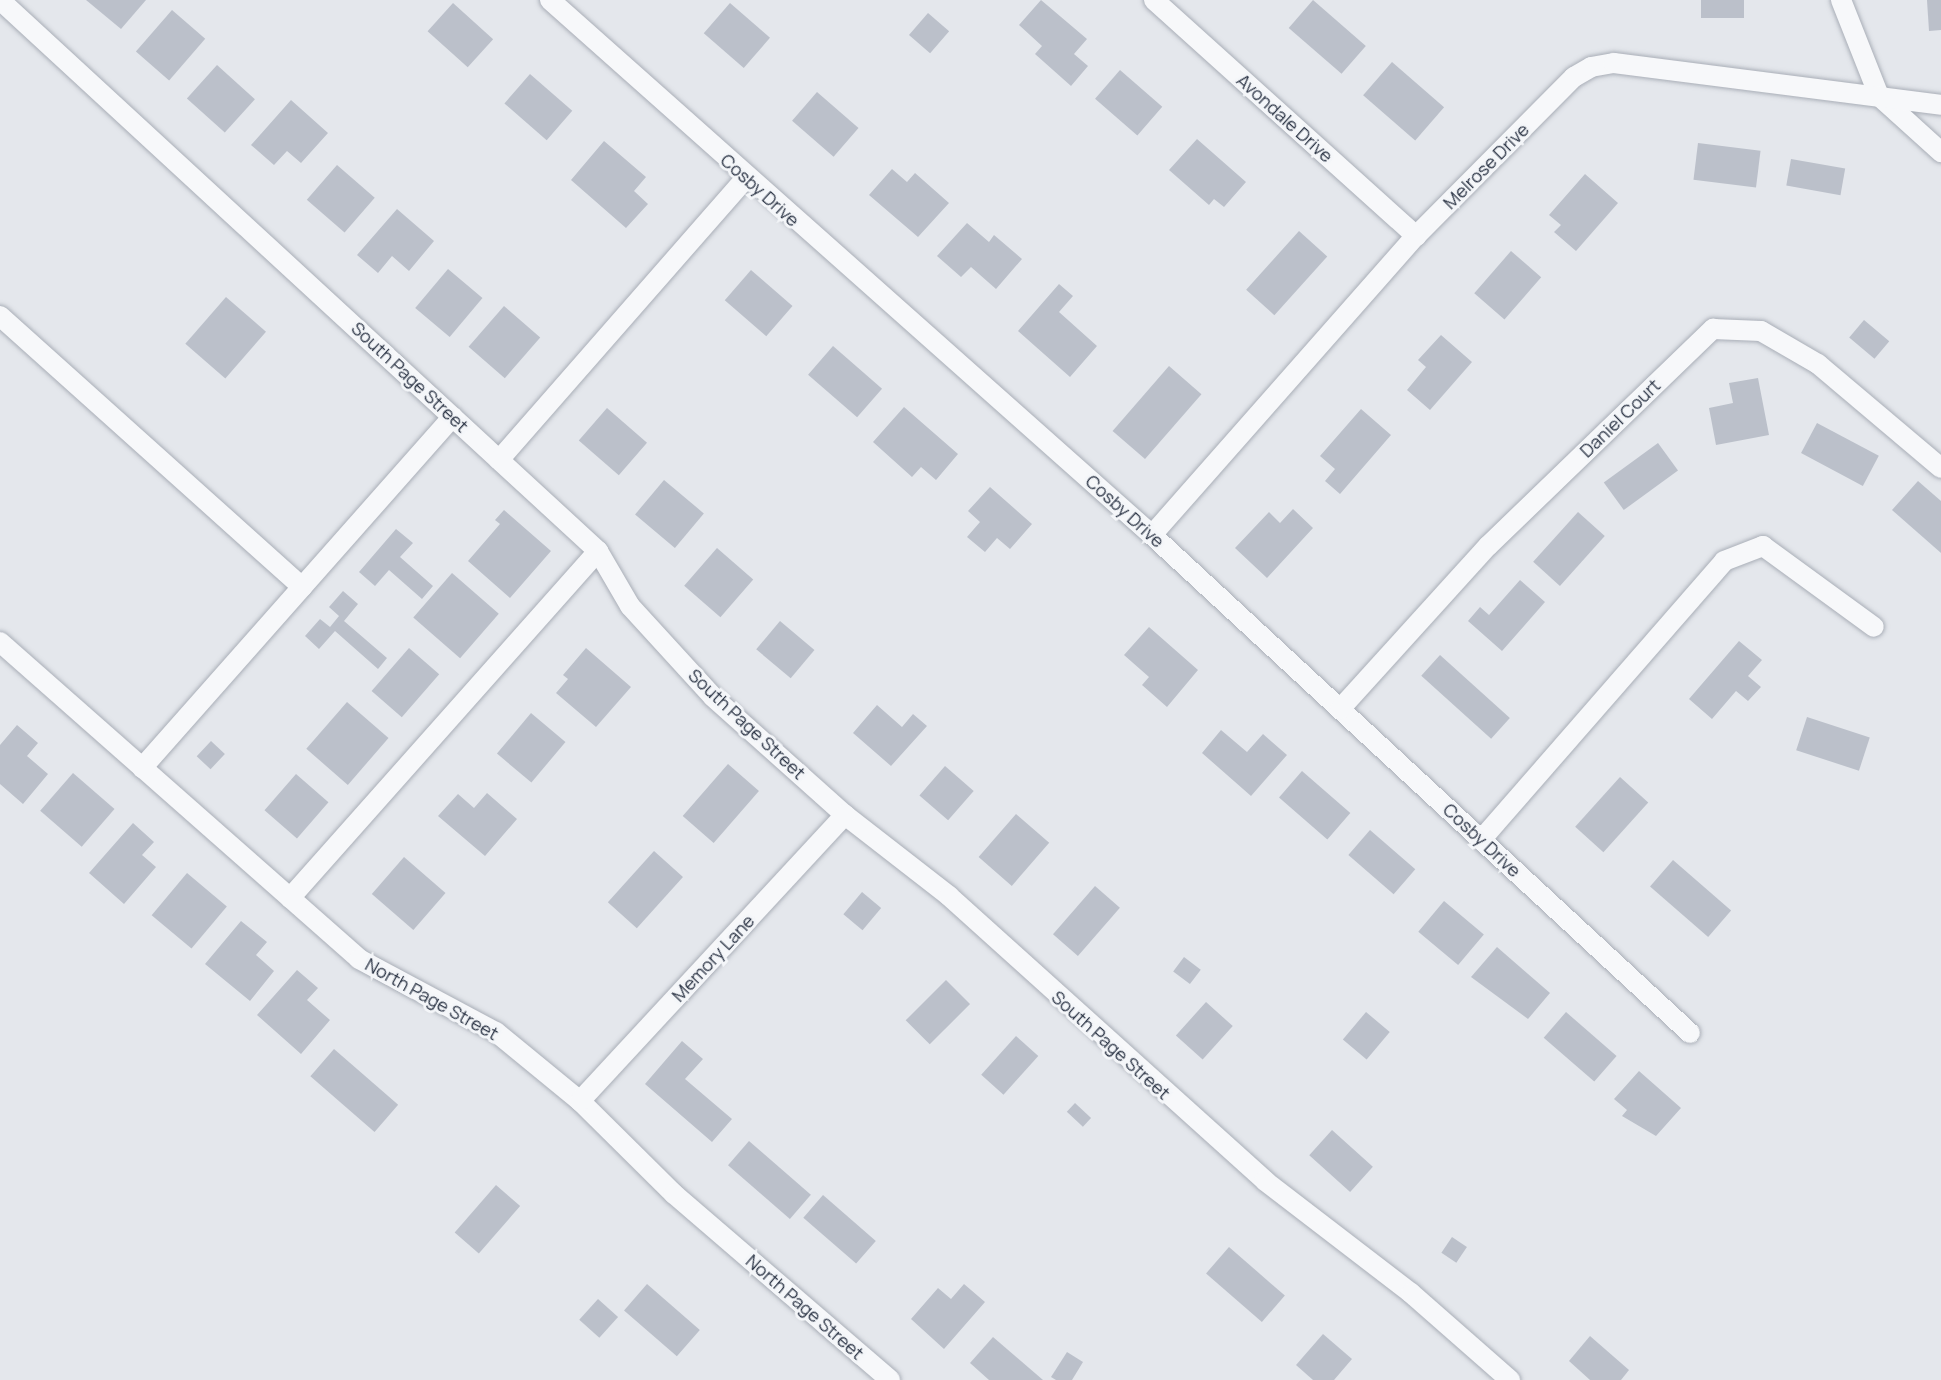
<!DOCTYPE html>
<style>
body{margin:0}
#map{position:relative;width:1941px;height:1380px;overflow:hidden;background:#e4e7ec;font-family:Manrope,sans-serif}
div>[style]{position:absolute}
.building>*{inset:0;background:#bbc0ca;transform-origin:0 0}
.roads{filter:drop-shadow(0 0 2px #a9aeb7) drop-shadow(0 0 2px #a9aeb7)}
.minor>*{height:20px;margin:-10px;padding:0 10px;transform-origin:10px;border-radius:10px;background:#f7f8fa}
span{translate:-50% -50%;white-space:nowrap;text-align:center;line-height:1.15;-webkit-text-stroke:6px #f4f6f9;paint-order:stroke}
.street-label{font-size:18px;color:#2b3445}
</style>
<div id="map">
<div class="building">
<div style="clip-path:polygon(86px 0,146px 0,121px 29px)"></div>
<div style="clip-path:polygon(1041px 0,1087px 39px,1074px 54px,1088px 66px,1071px 86px,1035px 54px,1042px 46px,1019px 25px)"></div>
<div style="left:1313px;top:0;width:70px;height:37px;rotate:41deg"></div>
<div style="left:1701px;top:0;width:43px;height:18px"></div>
<div style="clip-path:polygon(1927px 0,1941px 0,1941px 30px,1929px 31px)"></div>
<div style="left:453px;top:3px;width:54px;height:38px;rotate:42deg"></div>
<div style="left:730px;top:3px;width:53px;height:40px;rotate:41deg"></div>
<div style="left:172px;top:10px;width:44px;height:55px;rotate:41deg"></div>
<div style="left:928px;top:13px;width:28px;height:29px;rotate:41deg"></div>
<div style="left:1392px;top:62px;width:69px;height:44px;rotate:41deg"></div>
<div style="left:217px;top:65px;width:51px;height:45px;rotate:42deg"></div>
<div style="left:1120px;top:70px;width:56px;height:38px;rotate:41deg"></div>
<div style="left:530px;top:74px;width:56px;height:39px;rotate:41deg"></div>
<div style="left:817px;top:92px;width:55px;height:38px;rotate:41deg"></div>
<div style="clip-path:polygon(291px 100px,328px 133px,301px 163px,287px 151px,274px 165px,251px 145px)"></div>
<div style="clip-path:polygon(1197px 139px,1246px 182px,1224px 207px,1214px 199px,1209px 205px,1169px 170px)"></div>
<div style="clip-path:polygon(604px 141px,646px 177px,634px 191px,648px 204px,626px 228px,571px 180px)"></div>
<div style="left:1698px;top:143px;width:63px;height:37px;rotate:7deg"></div>
<div style="left:1791px;top:159px;width:55px;height:27px;rotate:10deg"></div>
<div style="left:337px;top:165px;width:50px;height:46px;rotate:41deg"></div>
<div style="clip-path:polygon(892px 169px,907px 182px,915px 173px,949px 203px,918px 237px,869px 195px)"></div>
<div style="clip-path:polygon(1585px 174px,1618px 203px,1576px 251px,1554px 232px,1561px 225px,1549px 215px)"></div>
<div style="clip-path:polygon(397px 209px,434px 241px,409px 271px,392px 256px,378px 273px,357px 255px)"></div>
<div style="clip-path:polygon(967px 223px,989px 242px,994px 235px,1022px 259px,996px 289px,971px 267px,961px 277px,937px 256px)"></div>
<div style="left:1299px;top:231px;width:38px;height:79px;rotate:42deg"></div>
<div style="left:1511px;top:251px;width:40px;height:56px;rotate:41deg"></div>
<div style="left:448px;top:269px;width:45px;height:51px;rotate:40deg"></div>
<div style="left:751px;top:270px;width:55px;height:40px;rotate:41deg"></div>
<div style="clip-path:polygon(1059px 284px,1073px 296px,1059px 312px,1097px 346px,1070px 377px,1018px 331px)"></div>
<div style="left:226px;top:297px;width:53px;height:62px;rotate:41deg"></div>
<div style="left:504px;top:306px;width:48px;height:54px;rotate:41deg"></div>
<div style="left:1864px;top:320px;width:33px;height:23px;rotate:40deg"></div>
<div style="clip-path:polygon(1441px 335px,1472px 362px,1430px 410px,1407px 390px,1426px 367px,1418px 360px)"></div>
<div style="left:833px;top:346px;width:65px;height:38px;rotate:41deg"></div>
<div style="left:1169px;top:366px;width:43px;height:86px;rotate:41deg"></div>
<div style="clip-path:polygon(1758px 378px,1769px 435px,1716px 445px,1709px 408px,1733px 403px,1729px 383px)"></div>
<div style="clip-path:polygon(904px 407px,958px 454px,936px 480px,921px 467px,912px 477px,873px 442px)"></div>
<div style="left:607px;top:408px;width:53px;height:43px;rotate:41deg"></div>
<div style="clip-path:polygon(1361px 409px,1391px 435px,1340px 494px,1325px 481px,1335px 469px,1320px 456px)"></div>
<div style="left:1817px;top:423px;width:70px;height:34px;rotate:28deg"></div>
<div style="left:1658px;top:443px;width:34px;height:67px;rotate:54deg"></div>
<div style="left:664px;top:480px;width:52px;height:45px;rotate:40deg"></div>
<div style="clip-path:polygon(1918px 481px,1941px 501px,1941px 553px,1892px 510px)"></div>
<div style="clip-path:polygon(990px 487px,1032px 524px,1010px 549px,997px 538px,985px 552px,967px 537px,980px 522px,968px 511px)"></div>
<div style="clip-path:polygon(1293px 509px,1313px 528px,1267px 578px,1235px 548px,1269px 512px,1280px 523px)"></div>
<div style="clip-path:polygon(504px 510px,551px 551px,510px 598px,468px 561px,500px 524px,495px 520px)"></div>
<div style="left:1578px;top:512px;width:36px;height:67px;rotate:42deg"></div>
<div style="clip-path:polygon(396px 529px,413px 543px,400px 557px,433px 586px,422px 599px,389px 570px,375px 586px,359px 572px)"></div>
<div style="left:717px;top:548px;width:48px;height:50px;rotate:41deg"></div>
<div style="left:452px;top:573px;width:62px;height:59px;rotate:41deg"></div>
<div style="clip-path:polygon(1520px 580px,1545px 602px,1502px 651px,1468px 621px,1480px 607px,1489px 615px)"></div>
<div style="clip-path:polygon(343px 591px,358px 604px,344px 621px,387px 658px,378px 669px,335px 631px,319px 649px,305px 636px,320px 619px,330px 627px,339px 616px,329px 607px)"></div>
<div style="left:780px;top:621px;width:45px;height:37px;rotate:40deg"></div>
<div style="clip-path:polygon(1149px 627px,1198px 670px,1167px 707px,1142px 685px,1149px 677px,1124px 655px)"></div>
<div style="clip-path:polygon(1739px 641px,1762px 660px,1748px 676px,1761px 687px,1748px 701px,1736px 691px,1712px 719px,1689px 699px)"></div>
<div style="left:409px;top:648px;width:40px;height:57px;rotate:41deg"></div>
<div style="clip-path:polygon(586px 648px,631px 687px,596px 727px,556px 693px,568px 679px,563px 675px)"></div>
<div style="left:1440px;top:655px;width:94px;height:28px;rotate:42deg"></div>
<div style="left:347px;top:702px;width:55px;height:62px;rotate:41deg"></div>
<div style="clip-path:polygon(877px 705px,902px 727px,913px 714px,927px 726px,891px 766px,853px 733px)"></div>
<div style="left:531px;top:713px;width:45px;height:53px;rotate:40deg"></div>
<div style="left:1807px;top:717px;width:66px;height:35px;rotate:18deg"></div>
<div style="clip-path:polygon(17px 725px,38px 743px,27px 756px,48px 774px,23px 804px,0 784px,0 745px)"></div>
<div style="clip-path:polygon(1221px 730px,1247px 752px,1263px 734px,1287px 755px,1251px 796px,1202px 753px)"></div>
<div style="left:211px;top:741px;width:19px;height:21px;rotate:43deg"></div>
<div style="left:728px;top:764px;width:41px;height:69px;rotate:41deg"></div>
<div style="left:945px;top:766px;width:38px;height:39px;rotate:41deg"></div>
<div style="left:1302px;top:771px;width:64px;height:35px;rotate:41deg"></div>
<div style="left:73px;top:773px;width:55px;height:50px;rotate:41deg"></div>
<div style="left:296px;top:774px;width:43px;height:48px;rotate:41deg"></div>
<div style="left:1620px;top:777px;width:38px;height:67px;rotate:42deg"></div>
<div style="clip-path:polygon(487px 793px,517px 819px,485px 856px,438px 816px,458px 794px,474px 808px)"></div>
<div style="left:1016px;top:814px;width:44px;height:57px;rotate:41deg"></div>
<div style="clip-path:polygon(133px 823px,154px 842px,142px 855px,156px 867px,124px 904px,89px 873px)"></div>
<div style="left:1370px;top:830px;width:60px;height:33px;rotate:41deg"></div>
<div style="left:654px;top:851px;width:39px;height:69px;rotate:42deg"></div>
<div style="left:404px;top:857px;width:55px;height:49px;rotate:41deg"></div>
<div style="left:1673px;top:860px;width:77px;height:35px;rotate:41deg"></div>
<div style="left:187px;top:873px;width:52px;height:55px;rotate:40deg"></div>
<div style="left:1095px;top:886px;width:33px;height:64px;rotate:41deg"></div>
<div style="left:862px;top:892px;width:25px;height:29px;rotate:40deg"></div>
<div style="left:1444px;top:901px;width:52px;height:40px;rotate:40deg"></div>
<div style="clip-path:polygon(241px 921px,267px 942px,256px 955px,274px 971px,250px 1001px,205px 964px)"></div>
<div style="clip-path:polygon(1497px 947px,1550px 993px,1528px 1019px,1471px 977px)"></div>
<div style="left:1184px;top:957px;width:21px;height:18px;rotate:37deg"></div>
<div style="clip-path:polygon(297px 970px,318px 988px,307px 1000px,330px 1020px,301px 1054px,257px 1015px)"></div>
<div style="left:946px;top:980px;width:34px;height:57px;rotate:45deg"></div>
<div style="left:1206px;top:1002px;width:36px;height:45px;rotate:42deg"></div>
<div style="left:1366px;top:1012px;width:31px;height:36px;rotate:40deg"></div>
<div style="left:1566px;top:1012px;width:67px;height:34px;rotate:41deg"></div>
<div style="left:1016px;top:1036px;width:30px;height:52px;rotate:42deg"></div>
<div style="clip-path:polygon(682px 1041px,703px 1059px,685px 1079px,732px 1119px,712px 1142px,645px 1084px)"></div>
<div style="left:334px;top:1049px;width:85px;height:36px;rotate:41deg"></div>
<div style="clip-path:polygon(1639px 1071px,1681px 1108px,1656px 1136px,1622px 1116px,1627px 1110px,1614px 1099px)"></div>
<div style="left:1075px;top:1103px;width:22px;height:12px;rotate:43deg"></div>
<div style="left:1332px;top:1130px;width:55px;height:34px;rotate:42deg"></div>
<div style="left:749px;top:1141px;width:82px;height:32px;rotate:41deg"></div>
<div style="left:496px;top:1185px;width:32px;height:63px;rotate:41deg"></div>
<div style="left:823px;top:1195px;width:70px;height:30px;rotate:41deg"></div>
<div style="left:1452px;top:1237px;width:18px;height:19px;rotate:34deg"></div>
<div style="left:1229px;top:1247px;width:74px;height:35px;rotate:41deg"></div>
<div style="left:647px;top:1284px;width:70px;height:35px;rotate:41deg"></div>
<div style="clip-path:polygon(964px 1284px,985px 1302px,944px 1349px,911px 1319px,938px 1288px,951px 1299px)"></div>
<div style="left:598px;top:1299px;width:27px;height:28px;rotate:42deg"></div>
<div style="clip-path:polygon(1323px 1334px,1352px 1359px,1334px 1380px,1313px 1380px,1296px 1365px)"></div>
<div style="clip-path:polygon(1590px 1336px,1629px 1370px,1621px 1380px,1590px 1380px,1569px 1361px)"></div>
<div style="clip-path:polygon(993px 1337px,1043px 1380px,989px 1380px,970px 1363px)"></div>
<div style="clip-path:polygon(1067px 1352px,1083px 1362px,1072px 1380px,1056px 1380px,1051px 1377px)"></div>
</div>
<div class="roads">
<div class="minor">
<div style="left:0;top:0;width:813px;rotate:42.66deg"></div>
<div style="left:598px;top:551px;width:64px;rotate:59.8deg"></div>
<div style="left:630px;top:606px;width:123px;rotate:47.6deg"></div>
<div style="left:713px;top:697px;width:177px;rotate:41.8deg"></div>
<div style="left:845px;top:815px;width:132px;rotate:37.9deg"></div>
<div style="left:949px;top:896px;width:426px;rotate:42deg"></div>
<div style="left:1265px;top:1181px;width:184px;rotate:37.5deg"></div>
<div style="left:1411px;top:1293px;width:132px;rotate:41.3deg"></div>
<div style="left:550px;top:0;width:805px;rotate:41.63deg"></div>
<div style="left:1152px;top:535px;width:733px;rotate:42.79deg"></div>
<div style="left:1154px;top:0;width:353px;rotate:42deg"></div>
<div style="left:1841px;top:0;width:103px;rotate:68.4deg"></div>
<div style="left:1879px;top:96px;width:84px;rotate:42.1deg"></div>
<div style="left:0;top:316px;width:406px;rotate:41.9deg"></div>
<div style="left:499px;top:460px;width:375px;rotate:-48.8deg"></div>
<div style="left:1152px;top:535px;width:399px;rotate:-48.6deg"></div>
<div style="left:1416px;top:236px;width:224px;rotate:-45.2deg"></div>
<div style="left:1574px;top:77px;width:20px;rotate:-30deg"></div>
<div style="left:1591px;top:67px;width:23px;rotate:-10deg"></div>
<div style="left:1614px;top:63px;width:330px;rotate:7.3deg"></div>
<div style="left:0;top:642px;width:479px;rotate:41.4deg"></div>
<div style="left:359px;top:959px;width:155px;rotate:28.1deg"></div>
<div style="left:496px;top:1032px;width:109px;rotate:39.4deg"></div>
<div style="left:580px;top:1101px;width:132px;rotate:44.7deg"></div>
<div style="left:674px;top:1194px;width:285px;rotate:40.7deg"></div>
<div style="left:1340px;top:709px;width:220px;rotate:-47.8deg"></div>
<div style="left:1488px;top:546px;width:313px;rotate:-44deg"></div>
<div style="left:1713px;top:329px;width:48px;rotate:2.4deg"></div>
<div style="left:1761px;top:331px;width:66px;rotate:30.1deg"></div>
<div style="left:1818px;top:364px;width:161px;rotate:40.2deg"></div>
<div style="left:142px;top:768px;width:469px;rotate:-48.5deg"></div>
<div style="left:1481px;top:840px;width:370px;rotate:-48.9deg"></div>
<div style="left:1724px;top:561px;width:42px;rotate:-21deg"></div>
<div style="left:1763px;top:546px;width:137px;rotate:36.1deg"></div>
<div style="left:290px;top:898px;width:464px;rotate:-48.4deg"></div>
<div style="left:580px;top:1101px;width:390px;rotate:-47.2deg"></div>
</div>
</div>
<div class="street-label">
<span style="left:1285px;top:118px;rotate:42deg">Avondale Drive</span>
<span style="left:1486px;top:166px;rotate:-45deg">Melrose Drive</span>
<span style="left:760px;top:190px;rotate:42deg">Cosby Drive</span>
<span style="left:410px;top:377px;rotate:43deg">South Page Street</span>
<span style="left:1620px;top:418px;rotate:-44deg">Daniel Court</span>
<span style="left:1125px;top:511px;rotate:42deg">Cosby Drive</span>
<span style="left:747px;top:724px;rotate:43deg">South Page Street</span>
<span style="left:1482px;top:840px;rotate:43deg">Cosby Drive</span>
<span style="left:713px;top:958px;rotate:-47deg">Memory Lane</span>
<span style="left:432px;top:999px;rotate:29deg">North Page Street</span>
<span style="left:1111px;top:1045px;rotate:42deg">South Page Street</span>
<span style="left:805px;top:1307px;rotate:41deg">North Page Street</span>
</div>
</div>
